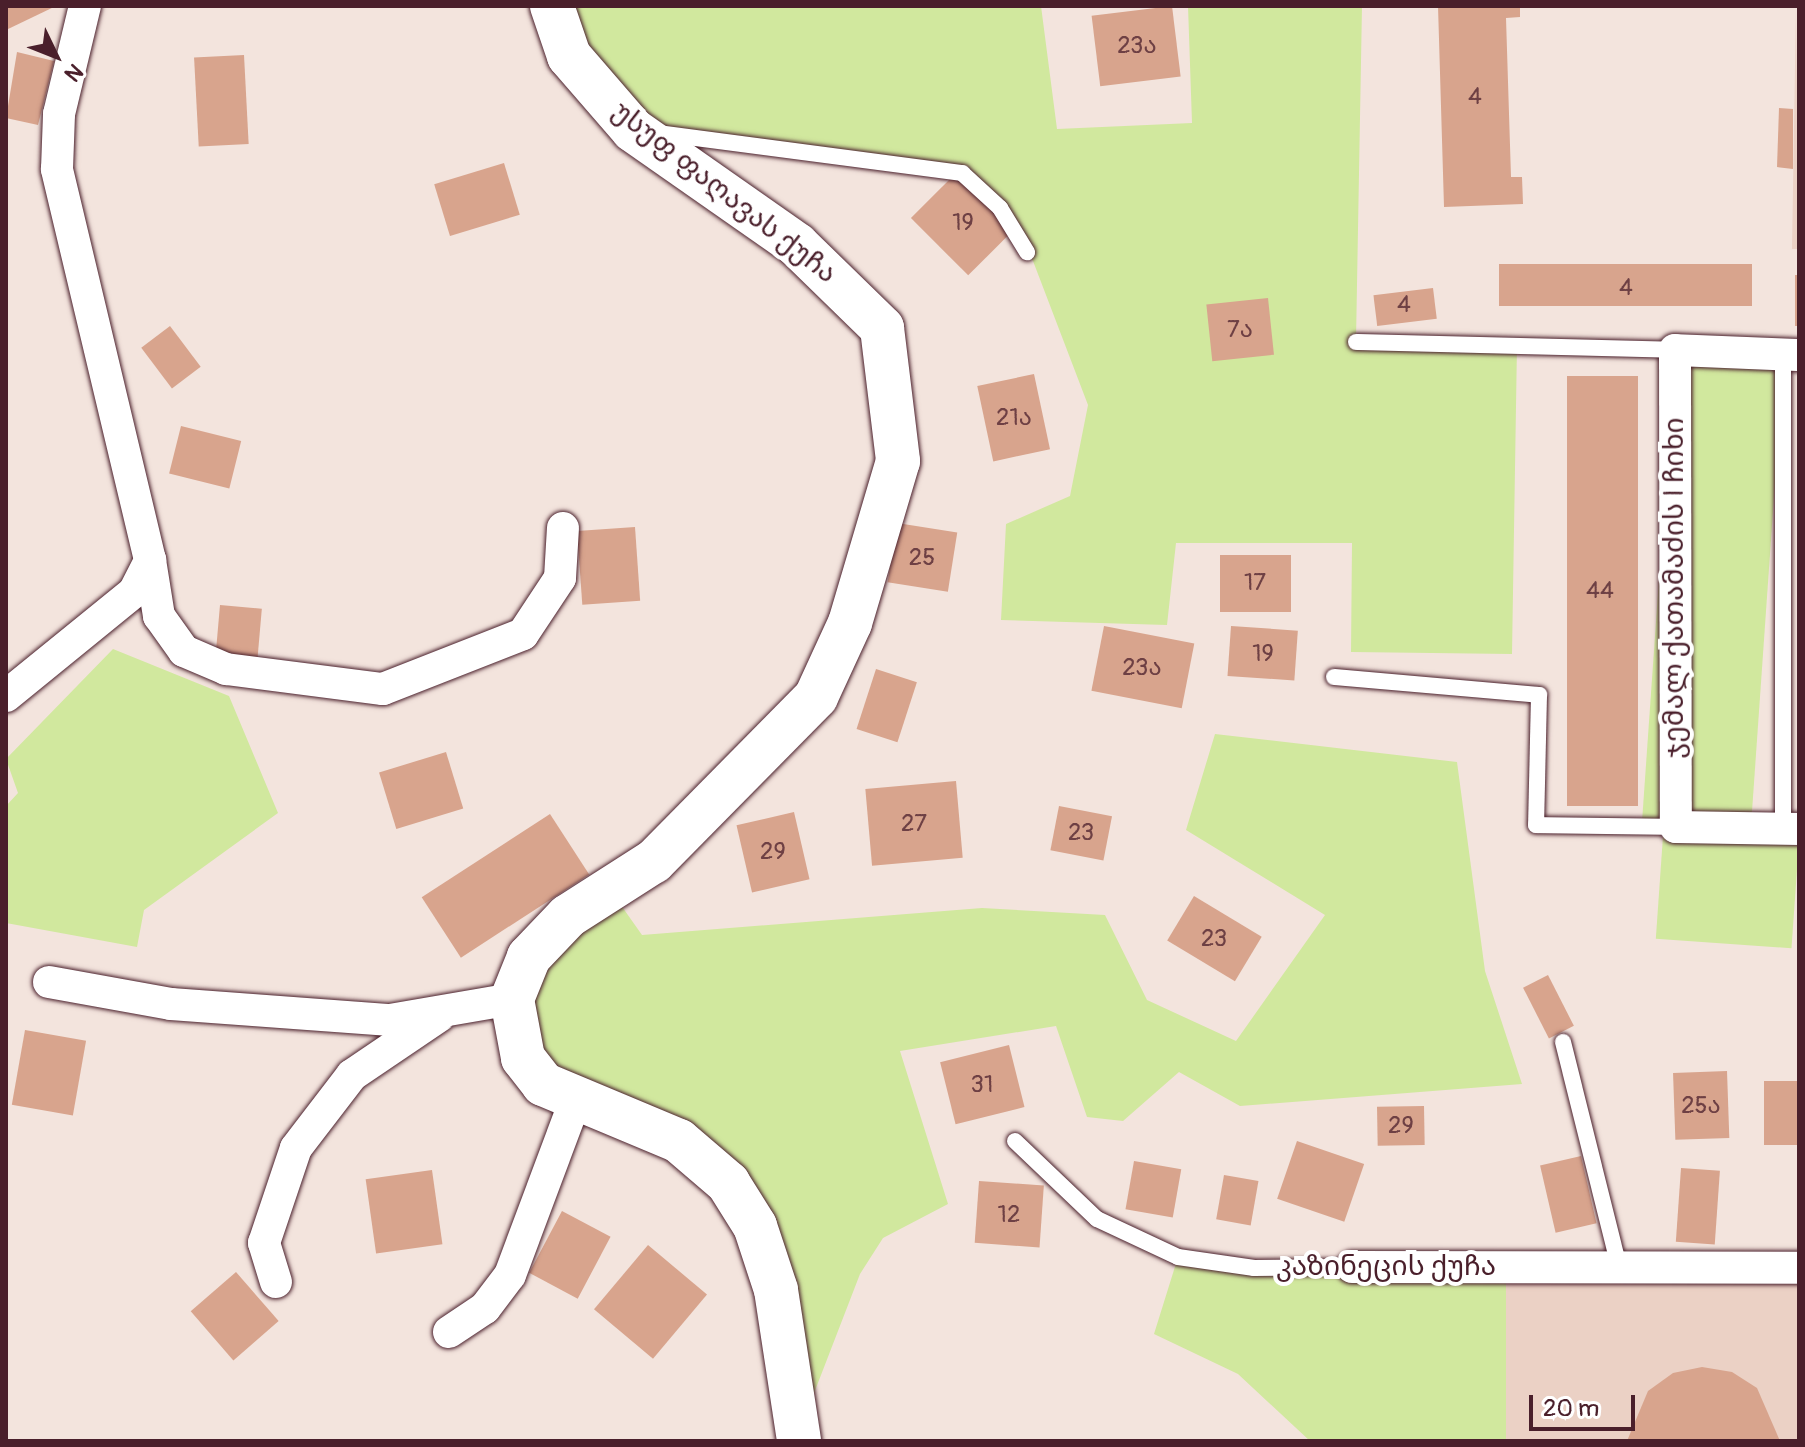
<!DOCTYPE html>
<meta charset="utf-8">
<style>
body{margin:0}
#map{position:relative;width:1805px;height:1447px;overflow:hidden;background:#f3e4dd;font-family:Pangolin,"Noto Sans Georgian",sans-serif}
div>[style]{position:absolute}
.built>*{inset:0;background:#ebd1c5;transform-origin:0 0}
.green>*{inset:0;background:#d1e89e;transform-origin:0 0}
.building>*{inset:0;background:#d8a48d;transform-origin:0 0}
.roads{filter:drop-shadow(0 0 2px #4a1f2b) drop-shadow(0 0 2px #4a1f2b)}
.lane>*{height:16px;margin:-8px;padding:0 8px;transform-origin:8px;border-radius:8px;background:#fff}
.street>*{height:32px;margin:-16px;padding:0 16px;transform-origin:16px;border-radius:16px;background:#fff}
.secondary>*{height:44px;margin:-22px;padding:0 22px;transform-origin:22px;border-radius:22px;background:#fff}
span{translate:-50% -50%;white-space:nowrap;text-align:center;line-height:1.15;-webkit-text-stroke:8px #fff;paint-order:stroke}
.number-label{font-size:24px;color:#6e4044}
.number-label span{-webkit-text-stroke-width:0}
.street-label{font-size:28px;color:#4a1f2b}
.frame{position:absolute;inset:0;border:8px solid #4a1f2b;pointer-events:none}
.north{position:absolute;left:16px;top:16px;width:80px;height:80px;-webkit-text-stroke:6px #fff;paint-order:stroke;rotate:133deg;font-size:22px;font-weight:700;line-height:32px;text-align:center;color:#4a1f2b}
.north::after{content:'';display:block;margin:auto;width:28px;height:36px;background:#4a1f2b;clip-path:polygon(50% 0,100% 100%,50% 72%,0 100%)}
.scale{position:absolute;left:1529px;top:1395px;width:106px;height:36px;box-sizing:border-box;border:4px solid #4a1f2b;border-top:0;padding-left:10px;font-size:24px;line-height:28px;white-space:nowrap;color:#4a1f2b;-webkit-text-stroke:6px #fff;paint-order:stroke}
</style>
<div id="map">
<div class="built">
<div style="clip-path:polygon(1796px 6px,1799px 249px,1792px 249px)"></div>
<div style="left:1506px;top:1266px;width:293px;height:175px"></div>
</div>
<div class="green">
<div style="clip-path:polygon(552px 6px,1041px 6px,1057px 129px,1192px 123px,1188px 6px,1362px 6px,1356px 341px,1517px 345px,1512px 654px,1351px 652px,1352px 543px,1176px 543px,1167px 625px,1001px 620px,1006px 524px,1070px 496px,1088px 405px,1033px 261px,1000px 208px,962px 173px,633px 130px)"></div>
<div style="left:1675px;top:350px;width:109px;height:477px;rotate:4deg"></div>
<div style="clip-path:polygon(113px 649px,229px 696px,278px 813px,144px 910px,137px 947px,6px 923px,6px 806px,18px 793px,6px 759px)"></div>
<div style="clip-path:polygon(1215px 734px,1457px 762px,1485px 971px,1522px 1084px,1240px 1106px,1179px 1072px,1123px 1121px,1087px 1117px,1056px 1026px,900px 1051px,948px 1204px,883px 1238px,860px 1274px,799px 1432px,728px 1183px,543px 1084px,529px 957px,611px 891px,642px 935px,982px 908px,1105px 915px,1147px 1000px,1236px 1041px,1325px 915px,1186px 830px)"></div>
<div style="left:1663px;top:836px;width:136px;height:103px;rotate:4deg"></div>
<div style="clip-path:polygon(1178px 1257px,1254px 1268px,1506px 1266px,1506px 1441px,1310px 1441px,1238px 1374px,1154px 1334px)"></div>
</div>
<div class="building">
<div style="clip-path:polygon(6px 6px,56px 6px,6px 30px)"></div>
<div style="left:1172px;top:6px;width:71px;height:81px;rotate:83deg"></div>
<div style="clip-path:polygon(1438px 6px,1520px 6px,1520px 17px,1506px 18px,1511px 177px,1522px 177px,1523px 204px,1444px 207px)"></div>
<div style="clip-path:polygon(17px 52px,54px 61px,38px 125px,6px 118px)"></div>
<div style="left:244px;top:55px;width:89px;height:50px;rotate:87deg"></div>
<div style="clip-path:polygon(1779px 108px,1793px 109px,1793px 169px,1777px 167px)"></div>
<div style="left:504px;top:163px;width:54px;height:73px;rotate:73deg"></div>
<div style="left:959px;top:170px;width:81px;height:68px;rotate:45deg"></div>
<div style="left:1752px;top:264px;width:42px;height:253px;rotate:90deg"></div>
<div style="left:1795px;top:275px;width:4px;height:51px"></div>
<div style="left:1433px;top:288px;width:31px;height:60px;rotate:83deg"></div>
<div style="left:1268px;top:298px;width:57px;height:62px;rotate:84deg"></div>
<div style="left:170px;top:326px;width:51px;height:36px;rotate:53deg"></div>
<div style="left:1034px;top:374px;width:77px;height:58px;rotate:78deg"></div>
<div style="left:1567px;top:376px;width:71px;height:430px"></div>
<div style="left:181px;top:426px;width:62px;height:49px;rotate:14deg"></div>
<div style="left:897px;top:523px;width:61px;height:60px;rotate:9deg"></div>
<div style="left:635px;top:527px;width:74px;height:58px;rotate:86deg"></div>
<div style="left:1220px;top:555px;width:71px;height:57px"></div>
<div style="left:220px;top:605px;width:42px;height:50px;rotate:5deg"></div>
<div style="left:1104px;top:626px;width:92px;height:66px;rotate:11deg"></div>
<div style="left:1231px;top:626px;width:67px;height:50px;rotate:4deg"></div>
<div style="left:876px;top:669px;width:43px;height:63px;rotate:18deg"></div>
<div style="left:446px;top:752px;width:59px;height:70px;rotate:73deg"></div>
<div style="left:956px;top:781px;width:77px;height:91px;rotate:85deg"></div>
<div style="left:1059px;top:806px;width:54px;height:45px;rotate:11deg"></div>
<div style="left:794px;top:812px;width:69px;height:59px;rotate:77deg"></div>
<div style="left:550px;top:814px;width:72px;height:153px;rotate:57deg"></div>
<div style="left:1194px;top:896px;width:79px;height:52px;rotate:31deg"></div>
<div style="left:1548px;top:975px;width:57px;height:28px;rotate:63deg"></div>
<div style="left:25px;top:1030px;width:62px;height:76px;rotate:10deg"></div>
<div style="left:1009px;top:1045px;width:64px;height:71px;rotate:76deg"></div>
<div style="left:1727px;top:1071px;width:67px;height:54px;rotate:88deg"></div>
<div style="left:1799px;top:1081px;width:64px;height:35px;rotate:90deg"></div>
<div style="left:1424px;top:1106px;width:39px;height:47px;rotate:89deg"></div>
<div style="left:1297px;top:1141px;width:71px;height:61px;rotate:19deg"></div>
<div style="left:1581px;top:1156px;width:69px;height:42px;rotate:77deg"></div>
<div style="left:1134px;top:1161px;width:48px;height:49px;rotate:10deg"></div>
<div style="left:1681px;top:1168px;width:39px;height:74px;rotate:4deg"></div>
<div style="left:432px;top:1170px;width:75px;height:67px;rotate:82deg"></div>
<div style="left:1224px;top:1175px;width:35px;height:45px;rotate:10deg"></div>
<div style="left:979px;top:1181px;width:65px;height:62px;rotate:4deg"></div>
<div style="left:562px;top:1211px;width:55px;height:70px;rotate:28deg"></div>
<div style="left:648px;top:1245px;width:77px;height:84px;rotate:40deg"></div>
<div style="left:236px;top:1272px;width:65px;height:60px;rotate:49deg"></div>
<div style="clip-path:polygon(1702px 1367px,1732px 1372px,1757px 1388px,1780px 1441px,1627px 1441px,1648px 1391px,1673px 1373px)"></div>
</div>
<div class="roads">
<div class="lane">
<div style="left:658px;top:133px;width:307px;rotate:7.5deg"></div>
<div style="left:962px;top:173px;width:52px;rotate:42.6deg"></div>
<div style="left:1000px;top:208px;width:52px;rotate:58.5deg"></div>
<div style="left:1356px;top:342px;width:319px;rotate:1.4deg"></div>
<div style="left:1783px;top:355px;width:474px;rotate:90deg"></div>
<div style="left:1334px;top:677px;width:206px;rotate:5deg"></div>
<div style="left:1539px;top:695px;width:130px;rotate:91.3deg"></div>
<div style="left:1536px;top:825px;width:140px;rotate:0.8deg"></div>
<div style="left:1563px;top:1042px;width:231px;rotate:76deg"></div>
<div style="left:1015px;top:1141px;width:113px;rotate:43.6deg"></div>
<div style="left:1097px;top:1219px;width:89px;rotate:25.1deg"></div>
<div style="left:1178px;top:1257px;width:77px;rotate:8.2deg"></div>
<div style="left:1254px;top:1268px;width:98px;rotate:-0.6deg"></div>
</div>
<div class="street">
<div style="left:1799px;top:355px;width:124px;rotate:-177.7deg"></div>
<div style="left:1675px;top:350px;width:477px;rotate:89.9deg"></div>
<div style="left:1676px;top:827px;width:123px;rotate:0.9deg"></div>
<div style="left:150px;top:560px;width:57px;rotate:80.9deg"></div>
<div style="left:159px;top:616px;width:43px;rotate:54.5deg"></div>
<div style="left:184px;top:651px;width:46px;rotate:23.2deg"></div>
<div style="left:226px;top:669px;width:158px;rotate:7.3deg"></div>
<div style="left:383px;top:689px;width:150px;rotate:-21.4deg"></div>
<div style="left:523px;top:634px;width:67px;rotate:-56.5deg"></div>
<div style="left:560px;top:578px;width:50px;rotate:-86.6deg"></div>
<div style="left:6px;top:696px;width:165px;rotate:-39.1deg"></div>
<div style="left:134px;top:592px;width:36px;rotate:-63deg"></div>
<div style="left:150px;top:560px;width:402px;rotate:-103.4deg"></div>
<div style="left:57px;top:169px;width:55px;rotate:-87.9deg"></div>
<div style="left:59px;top:114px;width:111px;rotate:-76.5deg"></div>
<div style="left:49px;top:982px;width:124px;rotate:10.2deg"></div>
<div style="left:171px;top:1004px;width:220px;rotate:4.2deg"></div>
<div style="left:390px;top:1020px;width:124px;rotate:-9.8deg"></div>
<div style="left:1352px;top:1267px;width:447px;rotate:0.1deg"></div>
<div style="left:276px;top:1282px;width:41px;rotate:-107.1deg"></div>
<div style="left:264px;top:1243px;width:100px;rotate:-71.4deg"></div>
<div style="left:296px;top:1148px;width:92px;rotate:-52.5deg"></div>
<div style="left:352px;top:1075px;width:105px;rotate:-34.1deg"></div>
<div style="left:449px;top:1332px;width:43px;rotate:-33.7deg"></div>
<div style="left:485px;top:1308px;width:41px;rotate:-52.9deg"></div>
<div style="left:510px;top:1275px;width:186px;rotate:-69.5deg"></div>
</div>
<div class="secondary">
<div style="left:552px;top:6px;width:53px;rotate:71.2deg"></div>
<div style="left:569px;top:56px;width:98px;rotate:49.1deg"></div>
<div style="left:633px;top:130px;width:200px;rotate:35deg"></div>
<div style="left:797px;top:245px;width:119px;rotate:44.3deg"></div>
<div style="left:882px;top:328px;width:134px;rotate:83.1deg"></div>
<div style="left:898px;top:461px;width:169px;rotate:106.5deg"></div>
<div style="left:850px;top:623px;width:81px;rotate:114.7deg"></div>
<div style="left:816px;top:697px;width:231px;rotate:134.6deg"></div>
<div style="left:654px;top:861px;width:102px;rotate:147.4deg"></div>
<div style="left:568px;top:916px;width:57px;rotate:133.6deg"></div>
<div style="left:529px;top:957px;width:45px;rotate:112deg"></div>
<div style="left:512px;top:999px;width:60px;rotate:79.4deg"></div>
<div style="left:523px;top:1058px;width:33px;rotate:52deg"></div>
<div style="left:543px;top:1084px;width:147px;rotate:22.7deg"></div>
<div style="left:679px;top:1141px;width:65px;rotate:40.6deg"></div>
<div style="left:728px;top:1183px;width:51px;rotate:57.9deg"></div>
<div style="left:755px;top:1226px;width:67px;rotate:71.8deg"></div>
<div style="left:776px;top:1290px;width:153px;rotate:81.3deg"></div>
</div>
</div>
<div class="number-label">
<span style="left:1137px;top:46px">23ა</span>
<span style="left:1475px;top:97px">4</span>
<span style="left:963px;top:223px">19</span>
<span style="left:1626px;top:288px">4</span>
<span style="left:1404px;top:305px">4</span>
<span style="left:1240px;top:330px">7ა</span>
<span style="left:1014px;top:418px">21ა</span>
<span style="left:922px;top:558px">25</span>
<span style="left:1255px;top:583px">17</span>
<span style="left:1600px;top:591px">44</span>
<span style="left:1263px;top:654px">19</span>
<span style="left:1142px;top:668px">23ა</span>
<span style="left:914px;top:824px">27</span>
<span style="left:1081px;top:833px">23</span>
<span style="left:773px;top:852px">29</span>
<span style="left:1214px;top:939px">23</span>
<span style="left:982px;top:1085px">31</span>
<span style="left:1701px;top:1106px">25ა</span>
<span style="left:1401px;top:1126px">29</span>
<span style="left:1009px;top:1215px">12</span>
</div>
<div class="street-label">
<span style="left:724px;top:193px;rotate:38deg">უსუფ ფაღავას ქუჩა</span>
<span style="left:1675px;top:588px;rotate:-90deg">ჯემალ ქათამაძის I ჩიხი</span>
<span style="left:1386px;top:1267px">კაზინეცის ქუჩა</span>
</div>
<div class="frame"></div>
<div class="north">N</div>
<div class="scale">20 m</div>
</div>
